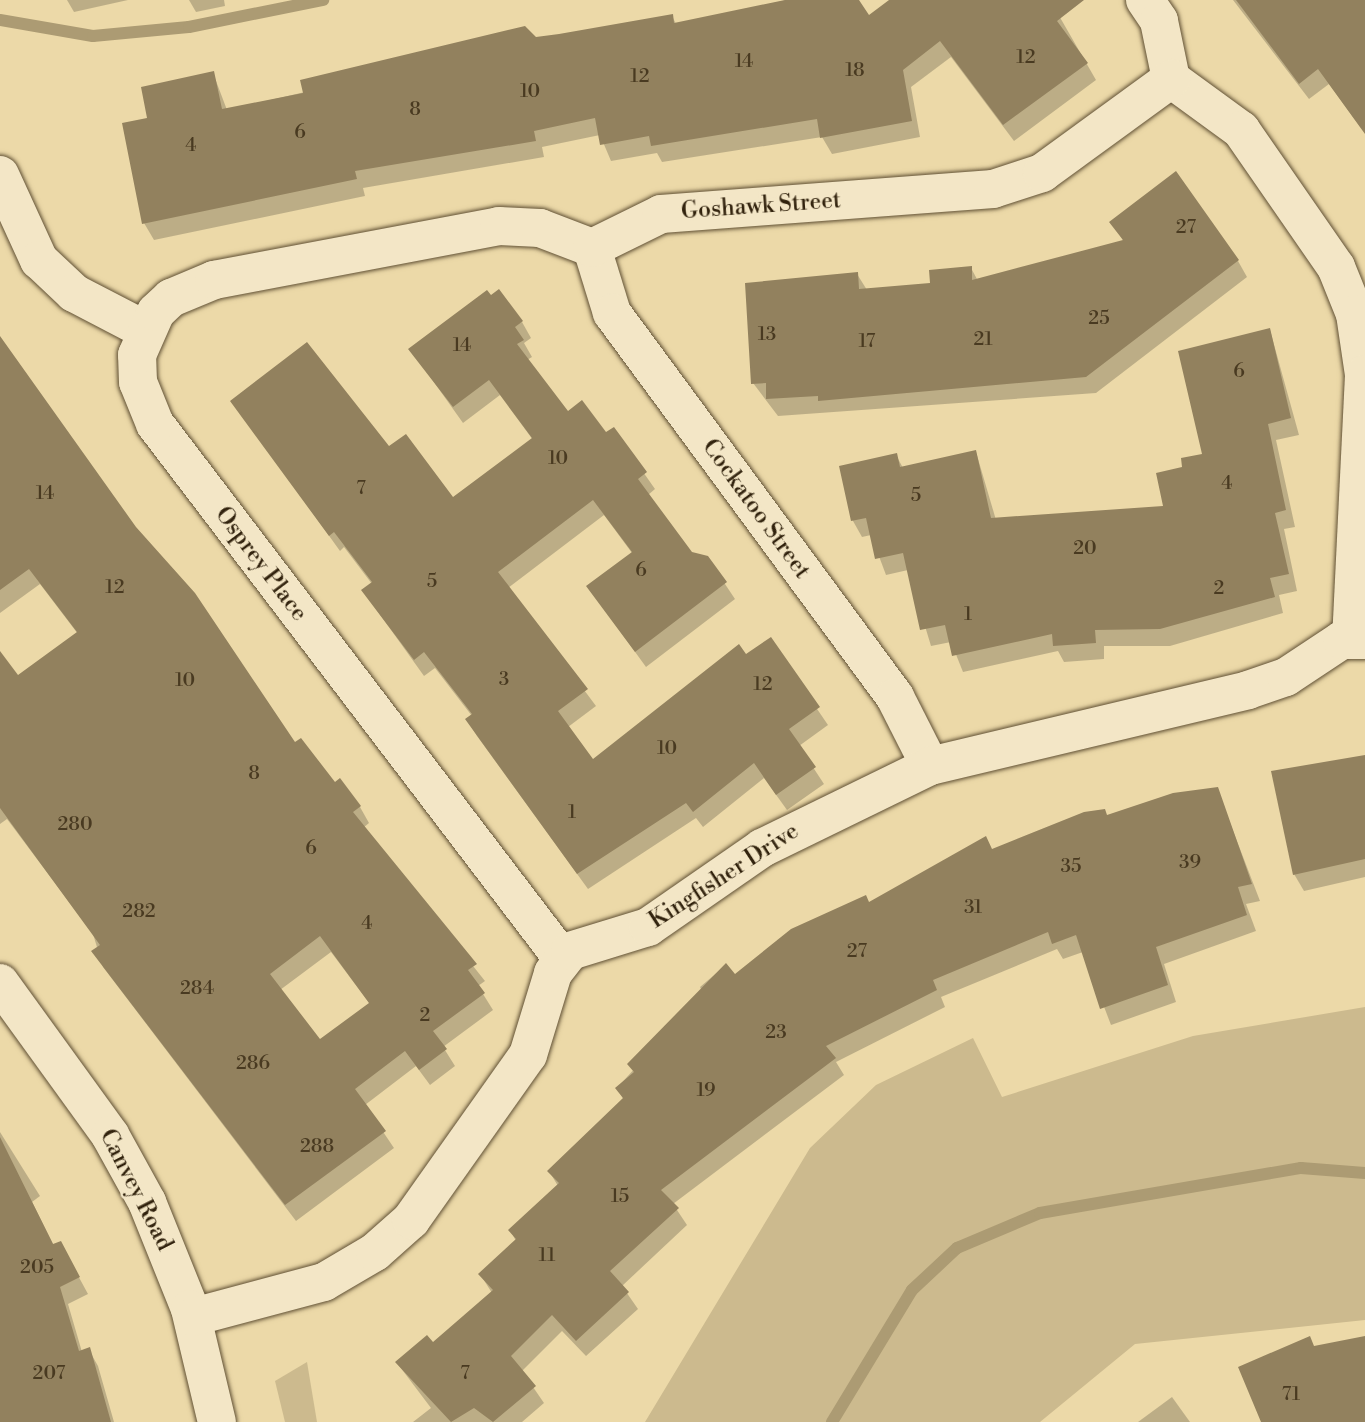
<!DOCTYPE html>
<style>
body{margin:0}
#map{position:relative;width:1365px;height:1422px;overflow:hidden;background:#ecd9a8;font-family:"Libre Bodoni",serif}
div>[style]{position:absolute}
.green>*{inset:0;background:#ccba8e}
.shadow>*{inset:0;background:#0003}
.stream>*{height:12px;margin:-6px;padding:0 6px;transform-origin:6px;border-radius:6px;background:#ac9b73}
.building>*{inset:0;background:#92815e}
.roads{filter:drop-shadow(0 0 2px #605034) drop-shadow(0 0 2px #605034)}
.street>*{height:38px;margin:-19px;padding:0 19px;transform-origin:19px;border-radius:19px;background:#f3e6c6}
span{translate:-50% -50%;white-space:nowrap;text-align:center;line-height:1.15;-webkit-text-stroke:5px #f3e6c6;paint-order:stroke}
.number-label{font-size:19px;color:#493a21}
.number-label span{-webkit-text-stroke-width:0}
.street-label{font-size:23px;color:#31220d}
</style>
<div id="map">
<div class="green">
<div style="clip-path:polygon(1365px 1007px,1365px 1320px,1135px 1344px,1040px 1422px,645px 1422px,810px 1148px,876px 1085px,973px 1038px,1002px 1097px,1193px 1036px)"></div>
<div style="clip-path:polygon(307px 1362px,317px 1422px,285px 1422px,275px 1381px)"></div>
</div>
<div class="shadow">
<div style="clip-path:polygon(67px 0,128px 0,74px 12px)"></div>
<div style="clip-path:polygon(189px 0,224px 0,225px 6px,196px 12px)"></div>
<div style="clip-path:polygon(787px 0,857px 0,869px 18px,892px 0,1050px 0,1096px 80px,1014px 141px,951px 57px,911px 87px,920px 137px,832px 154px,822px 137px,662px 162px,657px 153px,611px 161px,600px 135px,542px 147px,544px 157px,363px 188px,365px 196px,154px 240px,144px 223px,149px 119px,213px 73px,227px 110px,535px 39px,672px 16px,676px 24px)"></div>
<div style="clip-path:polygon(1233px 0,1365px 0,1365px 125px,1361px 128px,1329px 84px,1309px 99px)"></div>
<div style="clip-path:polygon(1112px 222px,1238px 261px,1247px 277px,1096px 393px,778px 416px,753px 383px,857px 274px,867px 290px,932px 285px,971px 268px,978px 281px,1124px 242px)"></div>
<div style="clip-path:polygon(522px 322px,531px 338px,524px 343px,532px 357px,527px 360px,568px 413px,606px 434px,613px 429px,655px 489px,648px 495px,691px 554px,707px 557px,735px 599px,646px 667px,588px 587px,632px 553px,604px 515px,508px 588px,596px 706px,568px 727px,593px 762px,770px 640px,828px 725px,799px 746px,824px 784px,787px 810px,764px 778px,703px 827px,696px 818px,588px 889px,477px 736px,467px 720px,472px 716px,435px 668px,424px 676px,363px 591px,372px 584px,344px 547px,340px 551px,232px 401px,389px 449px,453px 499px,533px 440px,500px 395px,463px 423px,411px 350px)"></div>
<div style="clip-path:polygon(1270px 330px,1299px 435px,1276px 440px,1295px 527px,1284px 529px,1297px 591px,1279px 595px,1283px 613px,1170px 646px,1104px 646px,1104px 659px,1064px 662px,1058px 651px,963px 672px,951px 642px,931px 646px,908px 570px,886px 575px,871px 535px,862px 537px,853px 521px,841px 468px,896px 455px,903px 468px,976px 452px,996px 520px,1165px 507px,1184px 469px,1204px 455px)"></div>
<div style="clip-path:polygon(evenodd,0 344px,295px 744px,360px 807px,369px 823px,363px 828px,485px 981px,478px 986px,493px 1010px,443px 1047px,455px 1066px,430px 1085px,416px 1066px,365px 1105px,394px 1148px,296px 1221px,103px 967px,93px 934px,7px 819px,0 824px,0 654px,18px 678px,78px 634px,40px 584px,0 613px,0 344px,331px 952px,370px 1004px,320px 1042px,280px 990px,331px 952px)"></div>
<div style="clip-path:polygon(1365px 756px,1365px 877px,1304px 891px,1294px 874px)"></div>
<div style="clip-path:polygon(1217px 789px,1260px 901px,1246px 904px,1256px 931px,1164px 964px,1176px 1002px,1111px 1025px,1083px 952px,1063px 959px,1057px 949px,941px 997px,945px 1007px,836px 1062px,844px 1075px,673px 1204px,687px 1225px,622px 1286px,638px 1309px,586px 1356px,562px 1331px,522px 1371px,544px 1403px,522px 1422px,413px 1422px,431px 1408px,397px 1363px,432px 1344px,492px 1293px,480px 1274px,516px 1241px,510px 1230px,558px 1186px,549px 1171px,624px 1100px,617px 1088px,703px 993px,700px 987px,726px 965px,735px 976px,869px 904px,993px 851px)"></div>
<div style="clip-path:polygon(0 1132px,40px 1196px,32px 1202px,54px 1246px,69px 1259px,88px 1294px,68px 1304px,82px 1352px,89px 1350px,98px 1366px,114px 1422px,0 1422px)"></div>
<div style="clip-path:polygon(1172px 1397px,1190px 1422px,1138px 1422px)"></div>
</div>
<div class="stream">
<div style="left:0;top:20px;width:94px;rotate:9.8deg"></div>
<div style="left:93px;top:36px;width:96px;rotate:-5.4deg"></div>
<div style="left:189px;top:27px;width:137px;rotate:-11.4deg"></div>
<div style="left:832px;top:1422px;width:154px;rotate:-58.8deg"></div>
<div style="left:912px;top:1290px;width:62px;rotate:-43deg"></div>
<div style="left:957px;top:1248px;width:90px;rotate:-22.9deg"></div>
<div style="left:1040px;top:1213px;width:265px;rotate:-9.8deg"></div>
<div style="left:1301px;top:1168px;width:64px;rotate:4.5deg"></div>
</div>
<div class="building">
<div style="clip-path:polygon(785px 0,859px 0,869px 15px,889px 0,1084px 0,1057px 21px,1088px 63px,1003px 125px,940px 41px,903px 70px,912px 121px,820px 138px,817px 119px,651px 146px,649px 136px,600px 145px,595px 118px,534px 131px,536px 141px,355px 171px,357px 179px,142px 224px,122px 123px,147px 118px,141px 87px,214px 71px,222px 109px,303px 93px,300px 80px,525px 26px,536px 37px,559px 34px,673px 14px,674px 23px)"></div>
<div style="clip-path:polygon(1236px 0,1365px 0,1365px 134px,1318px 69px,1299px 84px)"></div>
<div style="clip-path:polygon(1176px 171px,1239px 260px,1086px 377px,818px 401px,818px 396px,766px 399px,766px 383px,751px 384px,745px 283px,858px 272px,859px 289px,930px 283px,929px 270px,972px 266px,972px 280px,1123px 240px,1109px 222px)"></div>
<div style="clip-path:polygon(499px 289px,523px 321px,515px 327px,524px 340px,517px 344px,568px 411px,582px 400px,606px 432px,614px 427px,647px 472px,638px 479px,692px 552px,708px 556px,727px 582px,635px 652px,586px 586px,632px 552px,593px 500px,498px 572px,588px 689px,558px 711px,593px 759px,739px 644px,746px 654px,771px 637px,820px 707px,789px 729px,816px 767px,776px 795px,754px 763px,693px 812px,686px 803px,577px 874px,465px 719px,472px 714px,424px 652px,414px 660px,361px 590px,372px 582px,334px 532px,329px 536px,230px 401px,307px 342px,389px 446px,406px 434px,453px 497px,532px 438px,489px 380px,453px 407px,408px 349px,487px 290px,491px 295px)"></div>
<div style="clip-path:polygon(1270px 328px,1291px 418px,1268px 424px,1286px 510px,1275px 513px,1289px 574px,1270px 578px,1275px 597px,1160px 629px,1095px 630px,1096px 643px,1053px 646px,1052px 634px,952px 656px,945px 625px,920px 630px,903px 553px,875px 559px,866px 518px,851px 521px,839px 466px,897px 453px,900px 467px,976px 450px,991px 518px,1163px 506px,1156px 473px,1182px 467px,1181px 458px,1202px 454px,1178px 351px)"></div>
<div style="clip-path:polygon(evenodd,0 336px,136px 527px,195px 593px,295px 742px,301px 738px,335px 782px,340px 778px,361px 806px,353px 812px,477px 964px,468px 970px,485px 993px,433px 1031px,447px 1049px,419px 1070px,405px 1051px,355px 1089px,386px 1131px,285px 1205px,91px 951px,100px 945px,0 808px,0 651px,18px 675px,77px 632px,29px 569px,0 590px,0 336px,320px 936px,369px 1003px,320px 1039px,270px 974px,320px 936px)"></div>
<div style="clip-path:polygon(1365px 755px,1365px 859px,1293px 875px,1271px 771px)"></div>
<div style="clip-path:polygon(1218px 787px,1252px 884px,1238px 887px,1247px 915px,1156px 947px,1168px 985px,1100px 1009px,1076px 935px,1052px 944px,1048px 932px,933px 980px,937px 990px,826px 1046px,836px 1058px,661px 1190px,679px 1208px,610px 1271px,629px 1292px,576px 1341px,552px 1315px,511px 1356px,536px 1386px,493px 1422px,474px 1408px,451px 1422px,395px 1362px,427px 1335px,433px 1342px,493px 1290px,478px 1274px,516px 1239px,508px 1230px,559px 1183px,547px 1171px,623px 1098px,615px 1088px,634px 1072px,627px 1064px,726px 963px,735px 974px,791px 929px,866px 895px,869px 902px,986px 836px,992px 849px,1084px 812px,1105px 809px,1107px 815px,1173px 793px)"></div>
<div style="clip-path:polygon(0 1137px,53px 1244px,61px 1241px,80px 1277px,60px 1287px,79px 1351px,90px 1347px,111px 1422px,0 1422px)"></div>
<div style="clip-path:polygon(1310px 1336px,1314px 1346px,1365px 1336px,1365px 1422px,1261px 1422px,1238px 1367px)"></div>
</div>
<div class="roads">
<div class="street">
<div style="left:1145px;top:0;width:25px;rotate:56deg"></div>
<div style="left:1159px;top:21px;width:59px;rotate:78.3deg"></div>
<div style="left:1171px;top:79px;width:87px;rotate:36.1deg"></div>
<div style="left:1241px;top:130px;width:167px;rotate:55.3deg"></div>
<div style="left:1336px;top:267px;width:51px;rotate:68deg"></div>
<div style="left:1355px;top:314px;width:62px;rotate:81.6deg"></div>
<div style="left:1364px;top:375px;width:262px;rotate:92.8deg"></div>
<div style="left:0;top:175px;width:94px;rotate:65.4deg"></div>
<div style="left:39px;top:260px;width:48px;rotate:43.3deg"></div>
<div style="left:74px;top:293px;width:80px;rotate:27.5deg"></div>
<div style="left:592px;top:248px;width:68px;rotate:72.9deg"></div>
<div style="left:612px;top:313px;width:477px;rotate:53.6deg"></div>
<div style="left:895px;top:697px;width:77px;rotate:63.1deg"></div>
<div style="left:562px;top:958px;width:671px;rotate:-127.31deg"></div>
<div style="left:155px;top:424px;width:45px;rotate:-112deg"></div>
<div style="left:138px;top:382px;width:27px;rotate:-92deg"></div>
<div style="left:137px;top:355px;width:47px;rotate:-66.2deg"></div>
<div style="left:156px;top:312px;width:21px;rotate:-43deg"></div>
<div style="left:171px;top:298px;width:47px;rotate:-22.7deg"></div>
<div style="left:214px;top:280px;width:290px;rotate:-10.7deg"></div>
<div style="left:499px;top:226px;width:41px;rotate:2.8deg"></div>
<div style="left:540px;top:228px;width:56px;rotate:21deg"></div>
<div style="left:592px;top:248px;width:77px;rotate:-26.2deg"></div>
<div style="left:661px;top:214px;width:333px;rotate:-4.3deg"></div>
<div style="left:993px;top:189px;width:52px;rotate:-18.1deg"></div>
<div style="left:1042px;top:173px;width:160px;rotate:-36.1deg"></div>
<div style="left:0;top:983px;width:188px;rotate:54.1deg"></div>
<div style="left:110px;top:1135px;width:77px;rotate:61.1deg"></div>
<div style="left:147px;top:1202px;width:115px;rotate:68.1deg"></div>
<div style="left:190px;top:1309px;width:116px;rotate:76.6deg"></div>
<div style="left:193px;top:1317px;width:136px;rotate:-15deg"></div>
<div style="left:324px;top:1282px;width:59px;rotate:-30.5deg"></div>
<div style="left:375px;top:1252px;width:48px;rotate:-41.6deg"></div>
<div style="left:411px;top:1220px;width:202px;rotate:-54.7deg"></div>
<div style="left:528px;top:1055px;width:86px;rotate:-73deg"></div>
<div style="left:553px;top:973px;width:28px;rotate:-52deg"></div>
<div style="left:570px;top:951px;width:82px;rotate:-17.1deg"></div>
<div style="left:648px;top:927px;width:139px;rotate:-34.7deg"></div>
<div style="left:762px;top:848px;width:187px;rotate:-26deg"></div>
<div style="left:930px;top:766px;width:327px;rotate:-13.4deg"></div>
<div style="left:1248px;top:690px;width:40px;rotate:-18.9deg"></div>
<div style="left:1286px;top:677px;width:67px;rotate:-33.5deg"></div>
<div style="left:1342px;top:640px;width:23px"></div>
</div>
</div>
<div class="number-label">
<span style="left:1026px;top:58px">12</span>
<span style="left:744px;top:62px">14</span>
<span style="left:855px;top:71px">18</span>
<span style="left:640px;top:77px">12</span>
<span style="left:530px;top:92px">10</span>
<span style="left:415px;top:110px">8</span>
<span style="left:300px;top:133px">6</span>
<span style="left:191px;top:146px">4</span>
<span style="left:1186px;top:228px">27</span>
<span style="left:1099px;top:319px">25</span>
<span style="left:767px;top:335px">13</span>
<span style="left:983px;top:340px">21</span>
<span style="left:867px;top:342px">17</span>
<span style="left:462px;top:346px">14</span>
<span style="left:1239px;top:372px">6</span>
<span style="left:558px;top:459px">10</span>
<span style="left:1227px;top:484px">4</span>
<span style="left:361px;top:489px">7</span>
<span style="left:45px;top:494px">14</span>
<span style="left:916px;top:496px">5</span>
<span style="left:1085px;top:549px">20</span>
<span style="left:641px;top:571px">6</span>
<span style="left:432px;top:582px">5</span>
<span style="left:115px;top:588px">12</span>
<span style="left:1219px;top:589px">2</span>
<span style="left:968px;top:615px">1</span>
<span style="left:504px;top:680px">3</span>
<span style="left:185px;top:681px">10</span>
<span style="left:763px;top:685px">12</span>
<span style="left:667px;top:749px">10</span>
<span style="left:254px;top:774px">8</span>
<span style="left:572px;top:813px">1</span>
<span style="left:75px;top:825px">280</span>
<span style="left:311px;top:849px">6</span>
<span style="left:1190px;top:863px">39</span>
<span style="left:1071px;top:867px">35</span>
<span style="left:973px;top:908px">31</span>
<span style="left:139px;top:912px">282</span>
<span style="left:367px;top:924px">4</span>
<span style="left:857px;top:952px">27</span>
<span style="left:197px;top:989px">284</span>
<span style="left:425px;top:1016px">2</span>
<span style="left:776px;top:1033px">23</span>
<span style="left:253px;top:1064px">286</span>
<span style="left:706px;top:1091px">19</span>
<span style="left:317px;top:1147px">288</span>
<span style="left:620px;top:1197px">15</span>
<span style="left:547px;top:1256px">11</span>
<span style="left:37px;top:1268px">205</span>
<span style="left:49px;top:1374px">207</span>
<span style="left:465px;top:1374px">7</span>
<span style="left:1291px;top:1395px">71</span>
</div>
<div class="street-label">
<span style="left:761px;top:206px;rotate:-4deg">Goshawk Street</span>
<span style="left:756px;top:509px;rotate:54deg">Cockatoo Street</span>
<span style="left:261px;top:564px;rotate:53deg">Osprey Place</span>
<span style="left:724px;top:876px;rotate:-33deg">Kingfisher Drive</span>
<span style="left:136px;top:1190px;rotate:63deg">Canvey Road</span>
</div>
</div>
